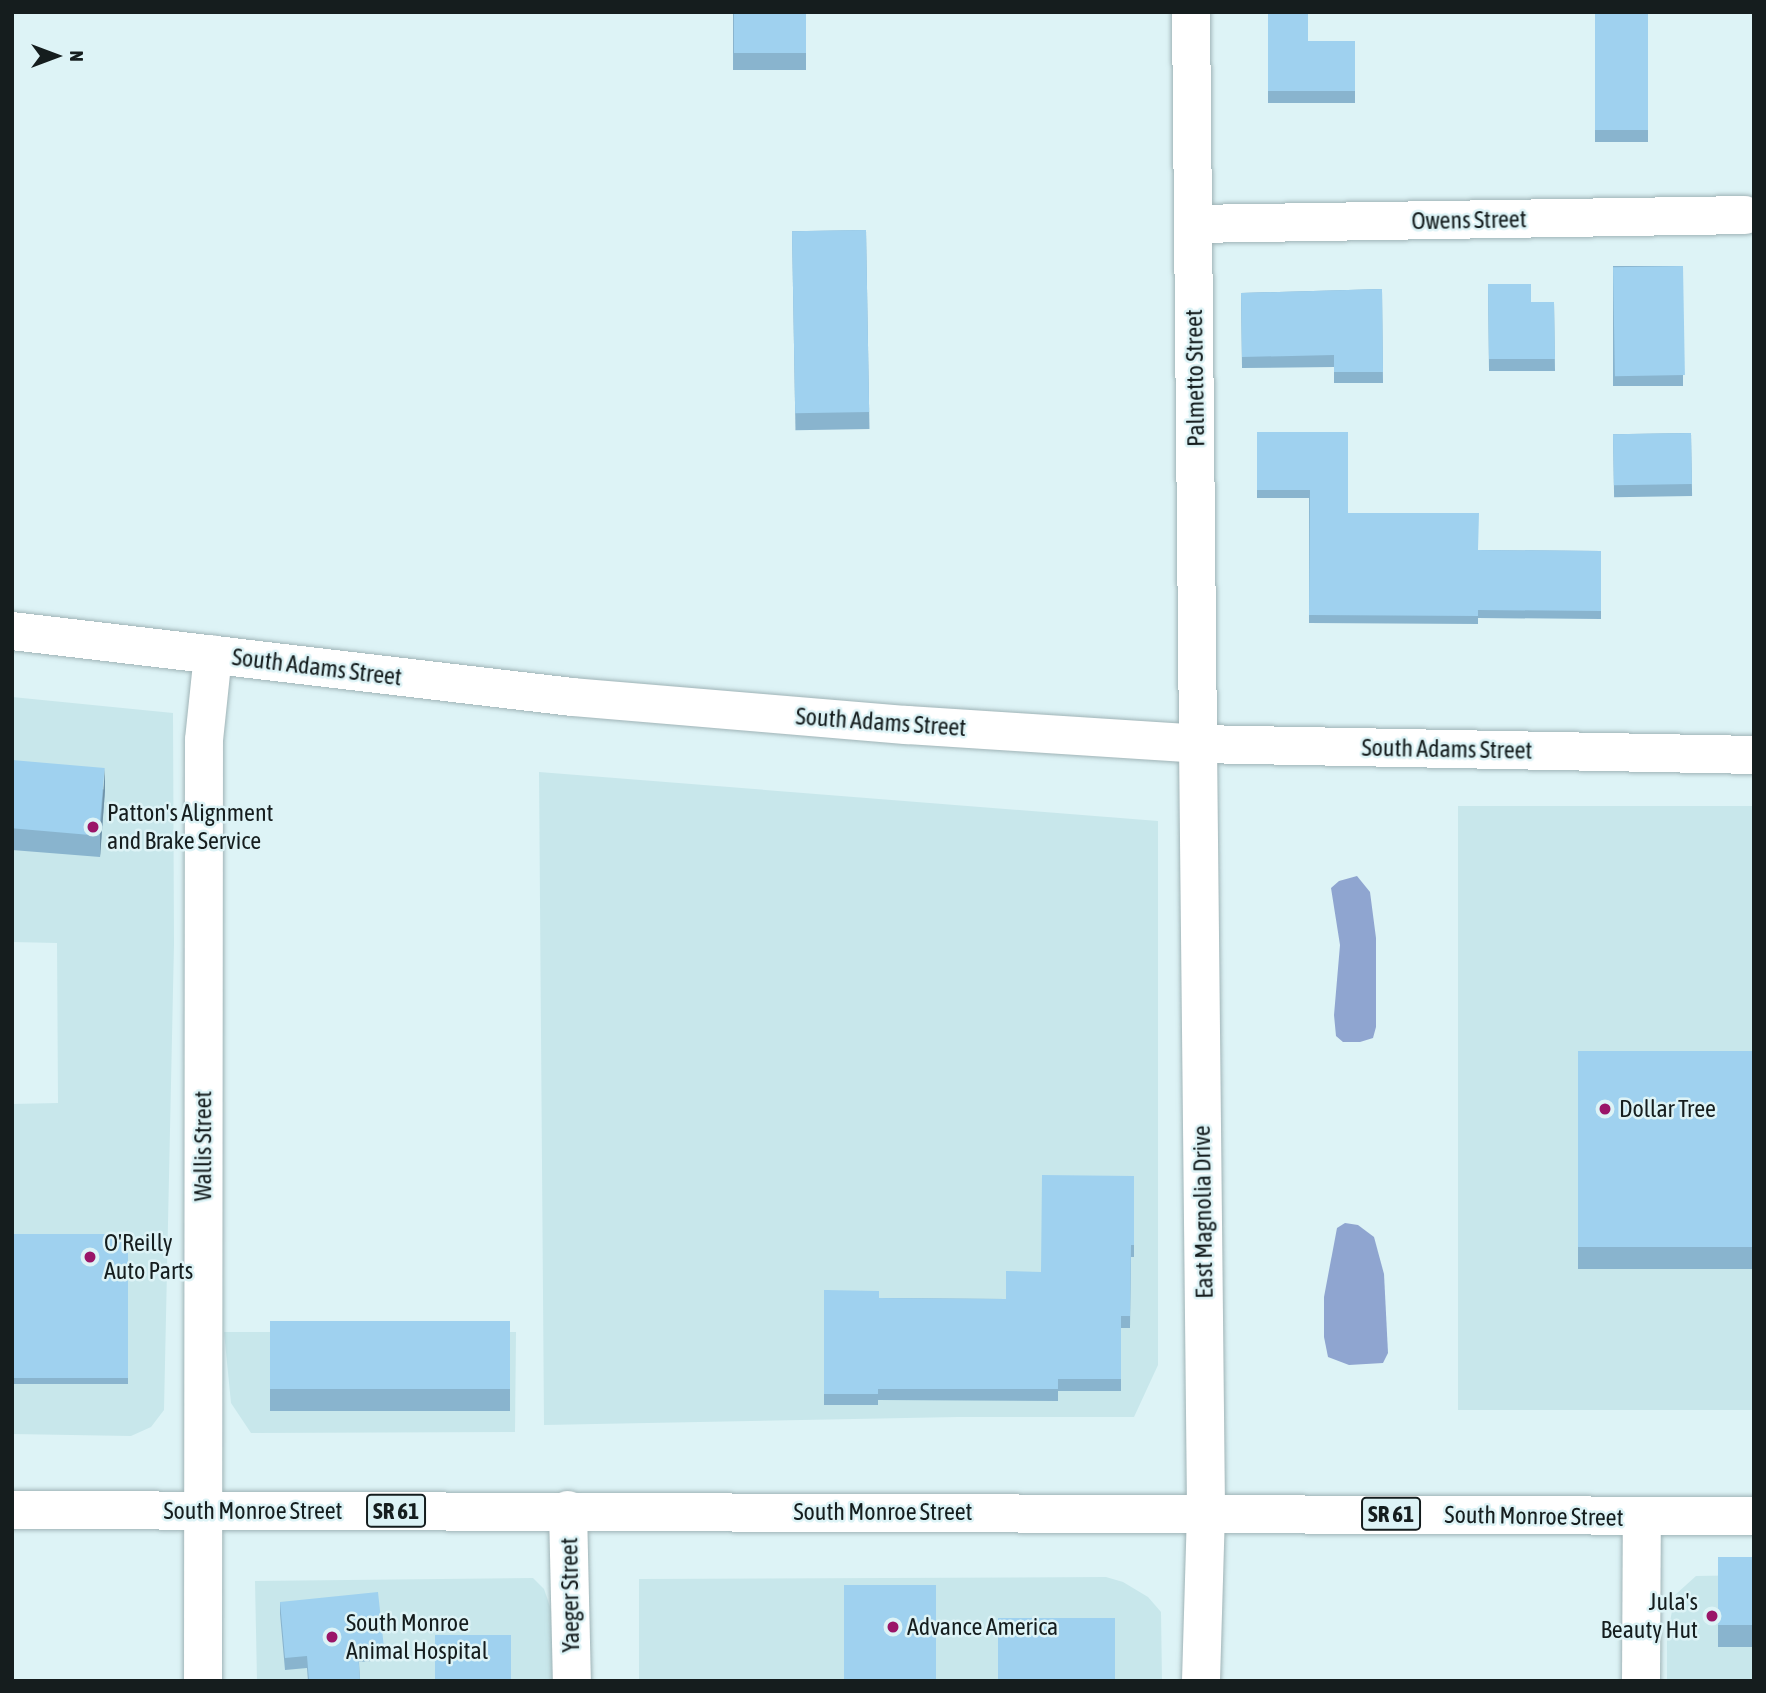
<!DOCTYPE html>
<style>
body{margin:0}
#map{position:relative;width:1766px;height:1693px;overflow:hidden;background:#ddf3f6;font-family:"Asap Condensed",sans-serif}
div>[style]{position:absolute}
.built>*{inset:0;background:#c8e7eb;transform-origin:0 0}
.water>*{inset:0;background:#8fa5d0}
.roads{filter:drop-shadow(0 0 2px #9fb3b6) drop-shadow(0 0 2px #9fb3b6)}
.minor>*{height:38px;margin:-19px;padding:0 19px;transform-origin:19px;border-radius:19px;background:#fff}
.major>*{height:38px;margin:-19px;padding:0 19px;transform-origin:19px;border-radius:19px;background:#fff}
.wall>*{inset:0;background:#89b4ce;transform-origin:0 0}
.shaded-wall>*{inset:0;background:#6f92a7}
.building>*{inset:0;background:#9fd1ef;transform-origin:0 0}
.dots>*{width:19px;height:19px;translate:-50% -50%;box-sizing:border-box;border:4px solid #ddf3f6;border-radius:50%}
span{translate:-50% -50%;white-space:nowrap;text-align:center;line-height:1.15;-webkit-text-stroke:5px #ddf3f6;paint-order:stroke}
.shield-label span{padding:2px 5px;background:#ddf3f6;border:2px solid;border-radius:5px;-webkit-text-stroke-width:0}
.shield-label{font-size:23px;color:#151d1e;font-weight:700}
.street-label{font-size:24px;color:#151d1e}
.poi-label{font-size:24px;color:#151d1e}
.left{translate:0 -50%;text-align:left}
.right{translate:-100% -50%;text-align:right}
.frame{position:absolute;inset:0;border:14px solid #151d1e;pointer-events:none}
.north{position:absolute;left:21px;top:21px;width:70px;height:70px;-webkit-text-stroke:5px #ddf3f6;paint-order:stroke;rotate:90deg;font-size:19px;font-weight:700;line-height:28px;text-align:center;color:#151d1e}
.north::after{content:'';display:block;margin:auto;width:24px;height:32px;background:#151d1e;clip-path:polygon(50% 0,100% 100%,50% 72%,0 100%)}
</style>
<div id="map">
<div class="built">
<div style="clip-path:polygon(12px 697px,173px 713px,174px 944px,164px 1410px,151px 1427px,131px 1436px,12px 1434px,12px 1104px,58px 1103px,57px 943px,12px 942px)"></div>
<div style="clip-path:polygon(539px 772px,1158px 821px,1158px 1365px,1134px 1417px,958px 1417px,544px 1425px)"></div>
<div style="left:1458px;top:806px;width:296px;height:604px"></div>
<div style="clip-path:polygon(224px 1332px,516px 1332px,515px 1432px,251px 1433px,231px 1403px)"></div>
<div style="clip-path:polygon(1754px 1575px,1754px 1681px,1667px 1681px,1667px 1638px,1675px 1595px,1696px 1576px)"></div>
<div style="clip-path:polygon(1106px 1577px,1123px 1582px,1148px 1597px,1161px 1612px,1162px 1681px,639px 1681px,639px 1579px)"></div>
<div style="clip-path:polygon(533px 1578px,544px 1589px,558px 1630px,561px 1681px,257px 1681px,255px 1581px)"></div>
</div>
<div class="water">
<div style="clip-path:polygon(1357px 876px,1370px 892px,1376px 938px,1376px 1027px,1373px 1038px,1360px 1042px,1343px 1042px,1336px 1036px,1334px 1015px,1340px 945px,1331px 888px,1339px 881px)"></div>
<div style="clip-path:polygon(1345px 1223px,1358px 1225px,1374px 1237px,1384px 1274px,1388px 1353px,1383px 1363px,1349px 1365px,1328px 1357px,1324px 1337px,1324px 1297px,1337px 1228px)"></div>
</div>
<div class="roads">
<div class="minor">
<div style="left:1191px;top:12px;width:732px;rotate:89.45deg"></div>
<div style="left:1193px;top:224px;width:552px;rotate:-0.93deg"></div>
<div style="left:568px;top:1510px;width:171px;rotate:88.7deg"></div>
<div style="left:203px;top:1681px;width:941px;rotate:-89.94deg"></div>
<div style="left:204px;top:740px;width:86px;rotate:-84deg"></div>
<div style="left:1641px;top:1681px;width:164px;rotate:-89.7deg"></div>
</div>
<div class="major">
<div style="left:12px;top:631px;width:564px;rotate:6.72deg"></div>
<div style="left:572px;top:697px;width:336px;rotate:4.8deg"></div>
<div style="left:907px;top:725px;width:292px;rotate:3.7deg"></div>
<div style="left:1198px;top:744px;width:556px;rotate:1.13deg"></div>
<div style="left:1198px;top:744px;width:768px;rotate:89.4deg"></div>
<div style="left:1206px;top:1512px;width:169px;rotate:91.7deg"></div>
<div style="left:12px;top:1510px;width:1742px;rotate:0.2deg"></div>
</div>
</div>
<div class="wall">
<div style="left:733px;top:12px;width:73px;height:58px"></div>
<div style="clip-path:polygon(1268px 12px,1308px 41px,1355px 41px,1355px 103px,1268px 103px)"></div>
<div style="left:1595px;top:12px;width:53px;height:130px"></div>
<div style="left:866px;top:230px;width:199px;height:74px;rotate:89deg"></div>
<div style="left:1683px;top:266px;width:120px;height:70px;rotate:90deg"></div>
<div style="clip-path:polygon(1488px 284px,1531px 302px,1554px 302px,1555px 371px,1489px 371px)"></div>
<div style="clip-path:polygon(1382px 289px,1383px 383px,1334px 383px,1334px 367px,1242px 368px,1241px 293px)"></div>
<div style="clip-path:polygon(1257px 432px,1348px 513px,1478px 550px,1601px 551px,1601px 619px,1478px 618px,1478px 624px,1309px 623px,1309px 498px,1257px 498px)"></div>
<div style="left:1691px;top:433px;width:63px;height:78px;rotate:89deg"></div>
<div style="clip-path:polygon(12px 760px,105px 790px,100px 857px,12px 850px)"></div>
<div style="left:1754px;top:1051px;width:218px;height:176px;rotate:90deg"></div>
<div style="clip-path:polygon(1134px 1176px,1134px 1257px,1131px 1257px,1130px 1328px,1121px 1328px,1121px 1391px,1058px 1391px,1058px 1401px,878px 1400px,878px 1405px,824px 1405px,824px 1290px,879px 1298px,1006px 1299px,1041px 1272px)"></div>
<div style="left:12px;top:1234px;width:116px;height:150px"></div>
<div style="left:270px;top:1321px;width:240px;height:90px"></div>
<div style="left:1718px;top:1557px;width:36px;height:90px"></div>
<div style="clip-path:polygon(280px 1602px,384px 1648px,384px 1660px,359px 1662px,360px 1681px,308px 1681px,307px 1668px,285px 1670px,280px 1614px)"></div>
</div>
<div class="shaded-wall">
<div style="clip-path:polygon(105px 768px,105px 790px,100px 857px,100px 835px)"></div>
</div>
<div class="building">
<div style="left:734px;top:12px;width:72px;height:41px"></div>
<div style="clip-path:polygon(1268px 12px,1308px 12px,1308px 41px,1355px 41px,1355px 91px,1268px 91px)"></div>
<div style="left:1595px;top:12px;width:53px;height:118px"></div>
<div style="left:866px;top:230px;width:182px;height:74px;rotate:89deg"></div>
<div style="left:1683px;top:266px;width:109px;height:70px;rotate:89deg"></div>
<div style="clip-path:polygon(1488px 284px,1531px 284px,1531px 302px,1554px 302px,1555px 359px,1489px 359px)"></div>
<div style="clip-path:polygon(1382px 289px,1383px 372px,1334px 372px,1334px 355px,1242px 357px,1241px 293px)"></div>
<div style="clip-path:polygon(1257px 432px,1348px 432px,1348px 513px,1479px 513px,1478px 550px,1601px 551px,1601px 611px,1478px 610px,1478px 616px,1309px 615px,1310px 490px,1257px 490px)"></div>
<div style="left:1691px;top:433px;width:51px;height:78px;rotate:89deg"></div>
<div style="left:12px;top:760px;width:93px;height:68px;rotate:5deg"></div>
<div style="left:1754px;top:1051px;width:196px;height:176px;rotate:90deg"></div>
<div style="clip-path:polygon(1042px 1175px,1134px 1176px,1134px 1245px,1131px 1245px,1130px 1316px,1121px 1316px,1121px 1379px,1058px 1379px,1058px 1389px,878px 1389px,878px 1394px,824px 1394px,824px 1290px,879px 1291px,879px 1298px,1006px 1299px,1006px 1271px,1041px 1272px)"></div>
<div style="left:12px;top:1234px;width:116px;height:144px"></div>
<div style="left:270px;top:1321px;width:240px;height:68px"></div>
<div style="left:1718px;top:1557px;width:36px;height:68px"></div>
<div style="left:844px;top:1585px;width:92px;height:96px"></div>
<div style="clip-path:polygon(378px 1592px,384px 1648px,358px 1651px,360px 1681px,309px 1681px,307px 1656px,285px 1658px,280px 1602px)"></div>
<div style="left:998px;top:1618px;width:117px;height:63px"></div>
<div style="left:435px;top:1635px;width:76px;height:46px"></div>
</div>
<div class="dots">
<div style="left:93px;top:827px;background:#9a1568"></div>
<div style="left:1605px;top:1109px;background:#9a1568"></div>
<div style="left:90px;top:1257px;background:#9a1568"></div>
<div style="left:1712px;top:1616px;background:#9a1568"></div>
<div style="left:893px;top:1627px;background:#9a1568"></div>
<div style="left:332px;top:1637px;background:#9a1568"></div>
</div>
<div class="shield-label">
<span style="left:396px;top:1511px">SR 61</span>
<span style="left:1391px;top:1514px">SR 61</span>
</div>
<div class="street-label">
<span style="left:1469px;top:220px;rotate:-1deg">Owens Street</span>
<span style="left:1195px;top:378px;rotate:-91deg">Palmetto Street</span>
<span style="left:317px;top:667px;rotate:7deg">South Adams Street</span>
<span style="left:881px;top:722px;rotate:4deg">South Adams Street</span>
<span style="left:1447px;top:749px;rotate:1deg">South Adams Street</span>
<span style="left:203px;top:1146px;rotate:-90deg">Wallis Street</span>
<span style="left:1203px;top:1212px;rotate:-91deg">East Magnolia Drive</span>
<span style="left:253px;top:1511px">South Monroe Street</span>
<span style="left:883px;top:1512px">South Monroe Street</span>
<span style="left:1534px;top:1516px;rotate:1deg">South Monroe Street</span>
<span style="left:570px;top:1595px;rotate:-91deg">Yaeger Street</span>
</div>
<div class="poi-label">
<span class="left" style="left:107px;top:827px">Patton's Alignment<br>and Brake Service</span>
<span class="left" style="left:1619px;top:1109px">Dollar Tree</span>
<span class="left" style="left:104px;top:1257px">O'Reilly<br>Auto Parts</span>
<span class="right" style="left:1698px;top:1616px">Jula's<br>Beauty Hut</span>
<span class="left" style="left:346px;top:1637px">South Monroe<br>Animal Hospital</span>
<span class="left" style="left:907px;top:1627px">Advance America</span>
</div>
<div class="frame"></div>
<div class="north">N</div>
</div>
